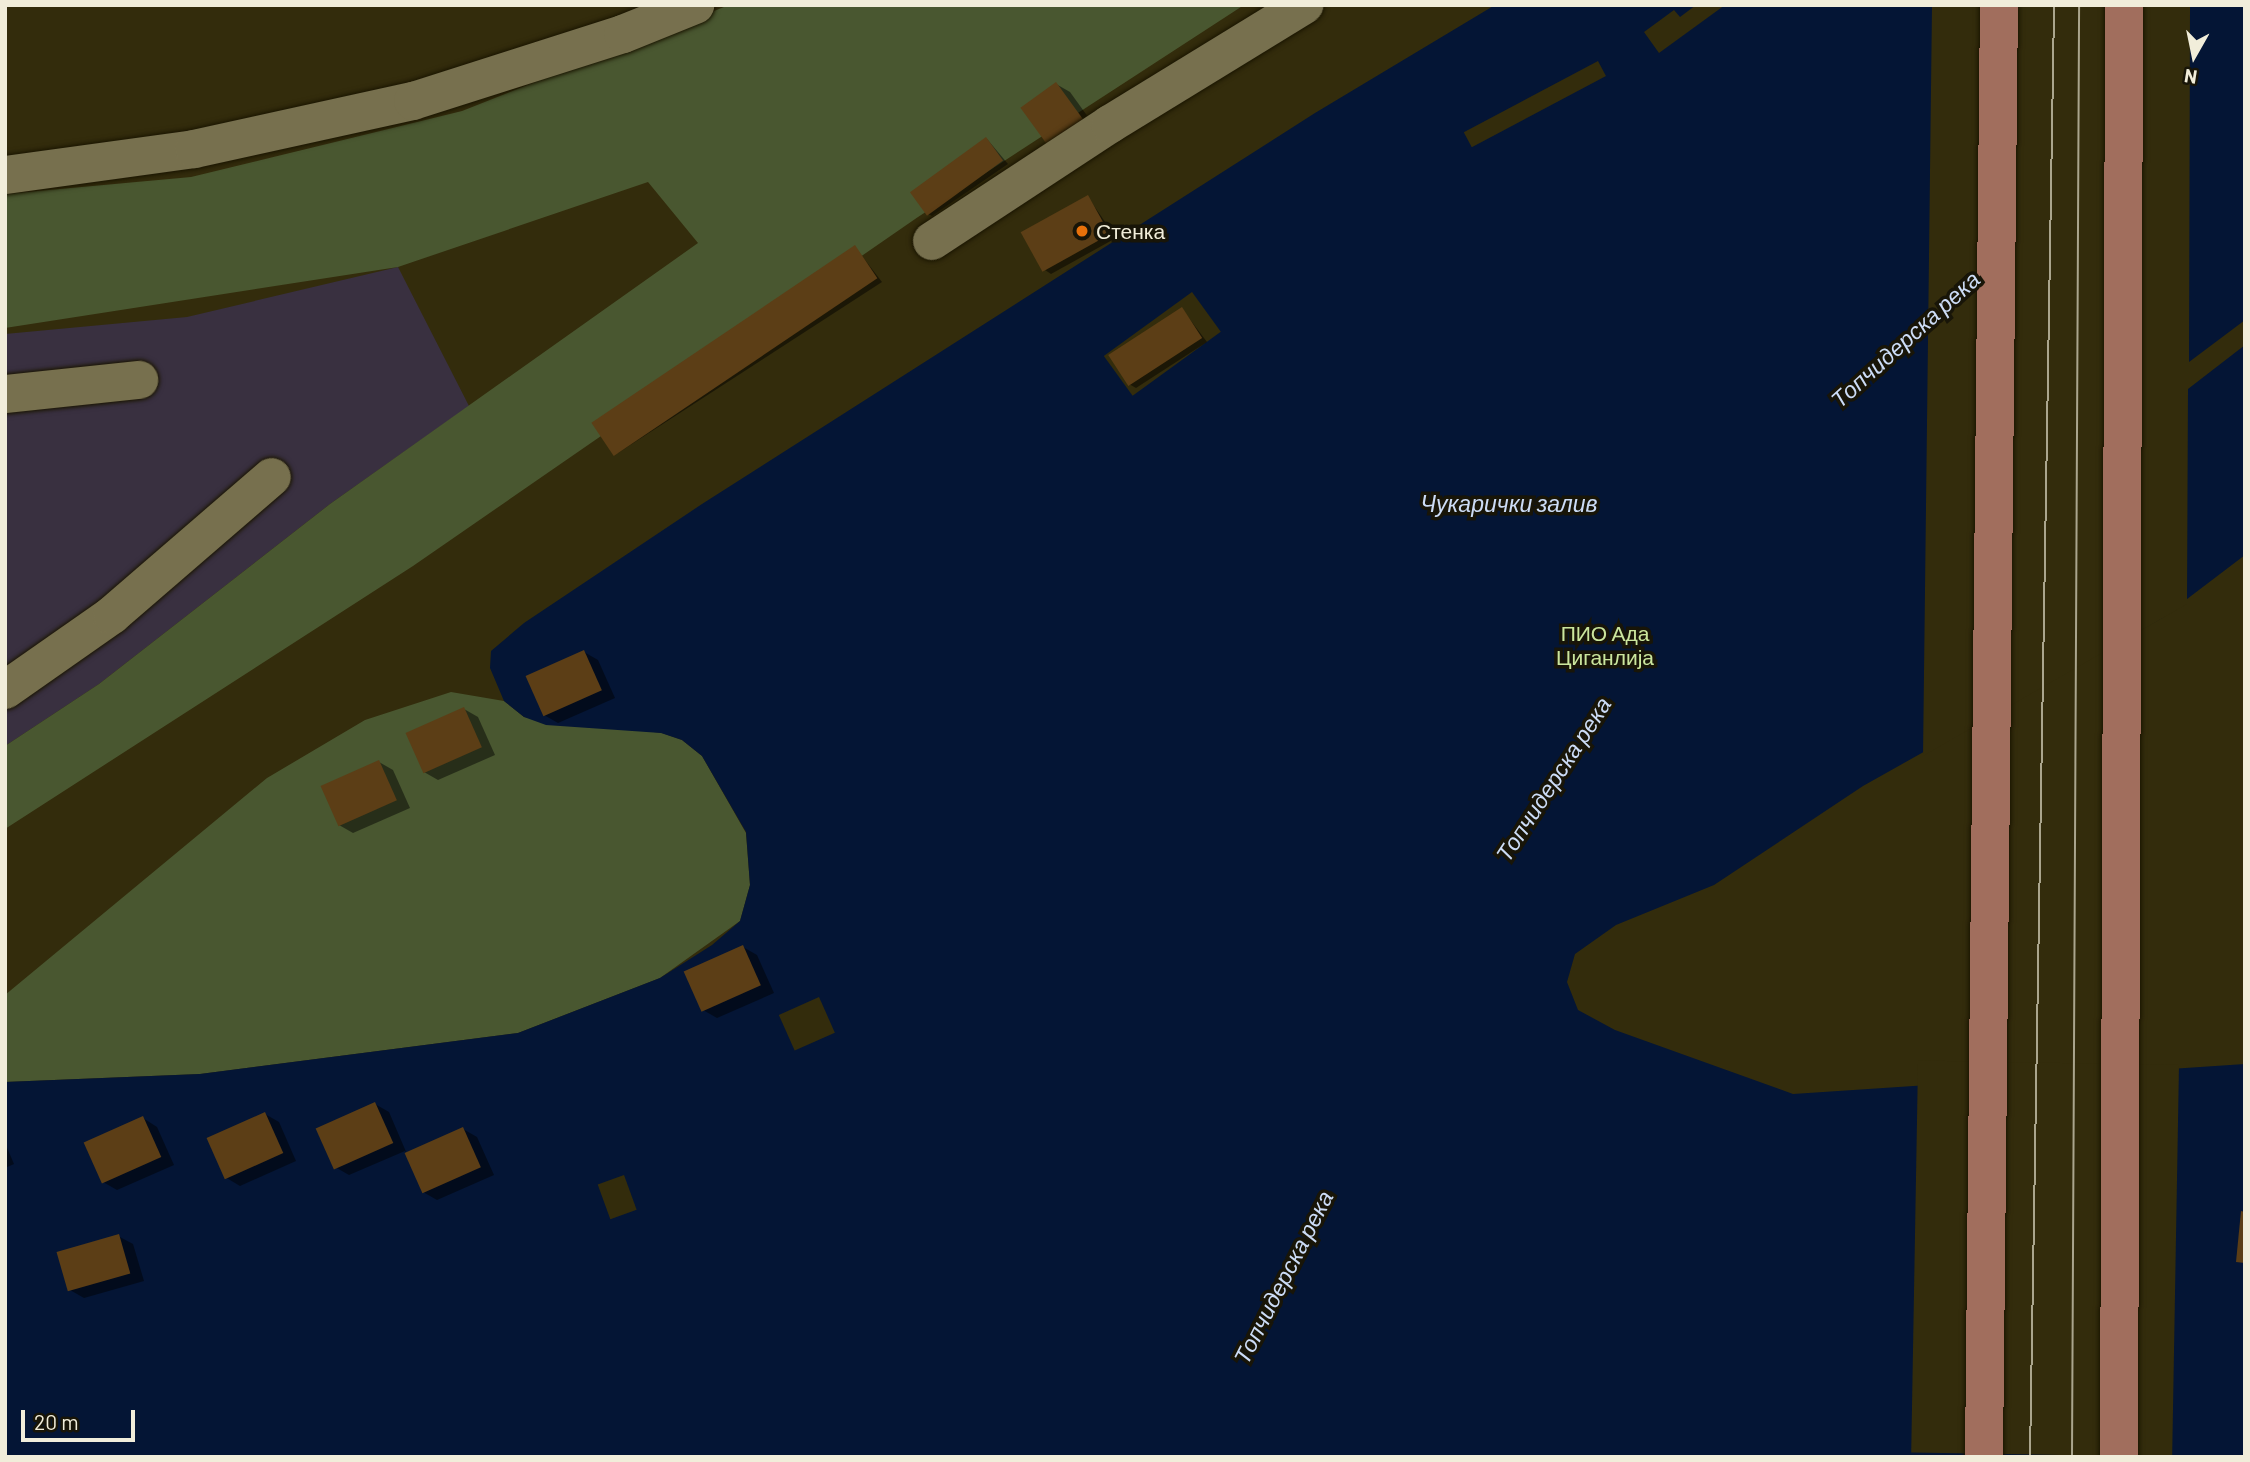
<!DOCTYPE html>
<meta charset="utf-8">
<style>
body{margin:0}
#map{position:relative;width:2250px;height:1462px;overflow:hidden;background:#332c0c;font-family:Barlow,sans-serif}
div>[style]{position:absolute}
.commercial>*{inset:0;background:#393040}
.green>*{inset:0;background:#495730}
.water>*{inset:0;background:#041535}
.pier>*{inset:0;background:#332c0c;transform-origin:0 0}
.shadow>*{inset:0;background:#0007}
.building>*{inset:0;background:#5c3e16;transform-origin:0 0}
.roads{filter:drop-shadow(0 0 2px #1a1500) drop-shadow(0 0 2px #1a1500)}
.minor>*{height:38px;margin:-19px;padding:0 19px;transform-origin:19px;border-radius:19px;background:#77704e}
.major>*{height:38px;margin:-19px;padding:0 19px;transform-origin:19px;border-radius:19px;background:#a16e5d}
.tram>*{height:2px;margin:-1px;padding:0 1px;transform-origin:1px;border-radius:1px;background:#aaa58d}
.dots>*{width:19px;height:19px;translate:-50% -50%;box-sizing:border-box;border:4px solid #181508;border-radius:50%}
span{translate:-50% -50%;white-space:nowrap;text-align:center;line-height:1.15;-webkit-text-stroke:7px #181508;paint-order:stroke}
.poi-label{font-size:21px;color:#f1edda}
.left{translate:0 -50%;text-align:left}
.park-label{font-size:21px;color:#cbe69e}
.water-label{font-size:23px;color:#ccdcf6;font-style:italic}
.frame{position:absolute;inset:0;border:7px solid #f1edda;pointer-events:none}
.north{position:absolute;left:2159px;top:21px;width:70px;height:70px;-webkit-text-stroke:5px #181508;paint-order:stroke;rotate:189deg;font-size:19px;font-weight:700;line-height:28px;text-align:center;color:#f1edda}
.north::after{content:'';display:block;margin:auto;width:24px;height:32px;background:#f1edda;clip-path:polygon(50% 0,100% 100%,50% 72%,0 100%)}
.scale{position:absolute;left:21px;top:1410px;width:114px;height:32px;box-sizing:border-box;border:4px solid #f1edda;border-top:0;padding-left:9px;font-size:21px;line-height:24px;white-space:nowrap;color:#f1edda;-webkit-text-stroke:5px #181508;paint-order:stroke}
</style>
<div id="map">
<div class="commercial">
<div style="clip-path:polygon(398px 267px,469px 406px,330px 504px,99px 684px,5px 746px,5px 334px,187px 317px)"></div>
</div>
<div class="green">
<div style="clip-path:polygon(729px 5px,1244px 5px,918px 217px,413px 566px,5px 829px,5px 746px,99px 684px,330px 504px,698px 243px,648px 182px,398px 267px,5px 328px,5px 194px,191px 177px,462px 111px)"></div>
<div style="clip-path:polygon(451px 692px,504px 701px,524px 717px,662px 733px,682px 740px,702px 756px,746px 833px,750px 885px,740px 921px,660px 978px,518px 1033px,200px 1074px,5px 1082px,5px 995px,267px 778px,365px 720px)"></div>
</div>
<div class="water">
<div style="clip-path:polygon(1495px 5px,2245px 5px,2245px 555px,2162px 618px,1863px 786px,1714px 885px,1616px 925px,1575px 954px,1567px 982px,1578px 1010px,1615px 1030px,1793px 1094px,2245px 1064px,2245px 1457px,5px 1457px,5px 1082px,200px 1074px,518px 1033px,660px 978px,712px 945px,740px 921px,750px 885px,746px 832px,702px 756px,682px 740px,661px 733px,546px 725px,524px 717px,504px 701px,490px 668px,491px 651px,524px 623px,702px 504px,1315px 113px)"></div>
</div>
<div class="pier">
<div style="clip-path:polygon(1696px 5px,1725px 5px,1659px 53px,1644px 32px,1674px 10px,1680px 17px)"></div>
<div style="clip-path:polygon(1932px 5px,2190px 5px,2189px 362px,2245px 320px,2245px 345px,2188px 389px,2187px 604px,1923px 756px)"></div>
<div style="left:1598px;top:61px;width:17px;height:152px;rotate:62deg"></div>
<div style="left:1192px;top:292px;width:49px;height:109px;rotate:54deg"></div>
<div style="left:819px;top:997px;width:39px;height:44px;rotate:66deg"></div>
<div style="left:2179px;top:1065px;width:392px;height:261px;rotate:91deg"></div>
<div style="left:624px;top:1175px;width:37px;height:28px;rotate:70deg"></div>
</div>
<div class="shadow">
<div style="clip-path:polygon(1056px 84px,1070px 92px,1096px 128px,1062px 152px)"></div>
<div style="clip-path:polygon(987px 139px,1008px 164px,932px 216px,926px 213px)"></div>
<div style="clip-path:polygon(1088px 197px,1116px 238px,1051px 274px,1045px 270px)"></div>
<div style="clip-path:polygon(855px 247px,882px 282px,618px 453px,612px 450px)"></div>
<div style="clip-path:polygon(1182px 309px,1207px 342px,1136px 388px,1129px 384px)"></div>
<div style="clip-path:polygon(584px 652px,598px 660px,615px 698px,558px 723px,544px 715px)"></div>
<div style="clip-path:polygon(464px 709px,478px 717px,495px 755px,438px 780px,424px 772px)"></div>
<div style="clip-path:polygon(379px 762px,393px 770px,410px 808px,353px 833px,339px 825px)"></div>
<div style="clip-path:polygon(743px 947px,757px 955px,774px 993px,717px 1018px,703px 1010px)"></div>
<div style="clip-path:polygon(375px 1104px,389px 1112px,407px 1154px,463px 1129px,477px 1137px,494px 1175px,437px 1200px,423px 1192px,405px 1151px,349px 1175px,335px 1167px)"></div>
<div style="clip-path:polygon(265px 1114px,279px 1122px,296px 1161px,240px 1186px,225px 1177px)"></div>
<div style="clip-path:polygon(143px 1118px,157px 1127px,174px 1165px,117px 1190px,103px 1182px)"></div>
<div style="clip-path:polygon(5px 1143px,14px 1164px,5px 1168px)"></div>
<div style="clip-path:polygon(118px 1236px,133px 1244px,144px 1281px,84px 1298px,70px 1290px)"></div>
</div>
<div class="building">
<div style="left:1056px;top:82px;width:46px;height:44px;rotate:54deg"></div>
<div style="left:986px;top:137px;width:29px;height:94px;rotate:54deg"></div>
<div style="left:1088px;top:195px;width:45px;height:77px;rotate:61deg"></div>
<div style="left:855px;top:245px;width:40px;height:318px;rotate:56deg"></div>
<div style="left:1182px;top:307px;width:37px;height:88px;rotate:57deg"></div>
<div style="left:584px;top:650px;width:44px;height:64px;rotate:66deg"></div>
<div style="left:464px;top:707px;width:44px;height:64px;rotate:66deg"></div>
<div style="left:379px;top:760px;width:44px;height:64px;rotate:66deg"></div>
<div style="left:743px;top:945px;width:44px;height:65px;rotate:66deg"></div>
<div style="left:375px;top:1102px;width:45px;height:65px;rotate:66deg"></div>
<div style="left:265px;top:1112px;width:45px;height:64px;rotate:66deg"></div>
<div style="left:143px;top:1116px;width:45px;height:65px;rotate:66deg"></div>
<div style="left:463px;top:1127px;width:44px;height:64px;rotate:66deg"></div>
<div style="clip-path:polygon(2241px 1211px,2245px 1212px,2245px 1263px,2236px 1262px)"></div>
<div style="left:119px;top:1234px;width:41px;height:65px;rotate:74deg"></div>
</div>
<div class="roads">
<div class="minor">
<div style="left:5px;top:175px;width:191px;rotate:-7.8deg"></div>
<div style="left:194px;top:149px;width:224px;rotate:-12.4deg"></div>
<div style="left:413px;top:101px;width:220px;rotate:-17.7deg"></div>
<div style="left:623px;top:34px;width:78px;rotate:-21.9deg"></div>
<div style="left:932px;top:241px;width:213px;rotate:-33.3deg"></div>
<div style="left:1110px;top:124px;width:228px;rotate:-31.5deg"></div>
<div style="left:5px;top:394px;width:135px;rotate:-6deg"></div>
<div style="left:5px;top:690px;width:131px;rotate:-35deg"></div>
<div style="left:112px;top:615px;width:211px;rotate:-40.8deg"></div>
</div>
<div class="major">
<div style="left:1984px;top:1457px;width:1452px;rotate:-89.41deg"></div>
<div style="left:2119px;top:1457px;width:1452px;rotate:-89.8deg"></div>
</div>
</div>
<div class="tram">
<div style="left:2030px;top:1457px;width:1452px;rotate:-89.05deg"></div>
<div style="left:2072px;top:1457px;width:1452px;rotate:-89.72deg"></div>
</div>
<div class="dots">
<div style="left:1082px;top:231px;background:#e8710a"></div>
</div>
<div class="poi-label">
<span class="left" style="left:1096px;top:231px">Стенка</span>
</div>
<div class="park-label">
<span style="left:1605px;top:645px">ПИО Ада<br>Циганлија</span>
</div>
<div class="water-label">
<span style="left:1905px;top:339px;rotate:-42deg">Топчидерска река</span>
<span style="left:1509px;top:503px">Чукарички залив</span>
<span style="left:1553px;top:779px;rotate:-57deg">Топчидерска река</span>
<span style="left:1283px;top:1277px;rotate:-63deg">Топчидерска река</span>
</div>
<div class="frame"></div>
<div class="north">N</div>
<div class="scale">20 m</div>
</div>
